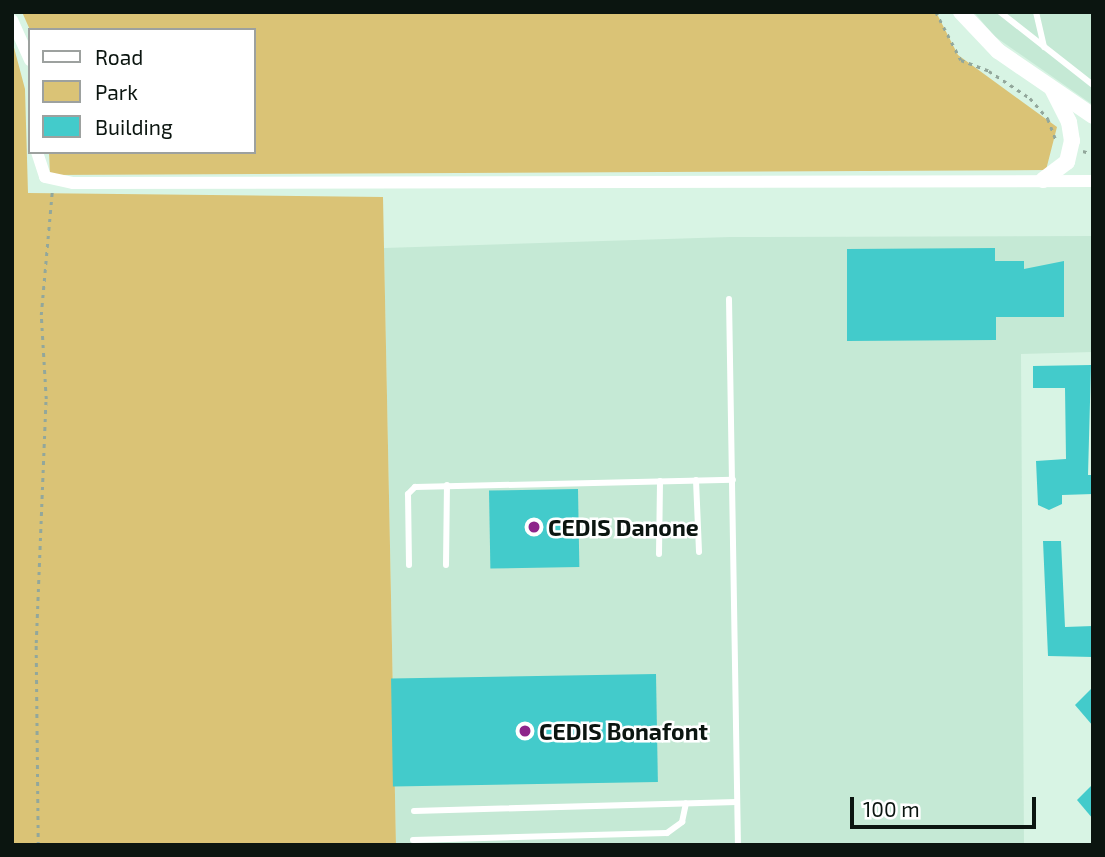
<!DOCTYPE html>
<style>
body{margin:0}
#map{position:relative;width:1105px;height:857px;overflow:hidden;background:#d8f4e4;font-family:"Exo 2",sans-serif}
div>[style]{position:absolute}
.built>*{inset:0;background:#c5e9d5}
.green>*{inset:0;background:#dac376}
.building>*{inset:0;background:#43cbcb;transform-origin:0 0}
.path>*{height:2.5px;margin-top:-1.25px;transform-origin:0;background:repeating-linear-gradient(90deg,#92a79b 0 3.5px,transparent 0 8.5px)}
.service>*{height:6px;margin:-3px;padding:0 3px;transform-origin:3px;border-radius:3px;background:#fff}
.minor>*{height:12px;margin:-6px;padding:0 6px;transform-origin:6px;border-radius:6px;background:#fff}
.tertiary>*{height:16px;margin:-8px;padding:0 8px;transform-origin:8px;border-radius:8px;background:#fff}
.dots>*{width:19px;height:19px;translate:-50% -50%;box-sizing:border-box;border:4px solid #fff;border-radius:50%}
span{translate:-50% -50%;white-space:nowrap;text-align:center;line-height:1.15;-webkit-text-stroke:5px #fff;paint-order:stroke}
.poi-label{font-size:23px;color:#0b1510;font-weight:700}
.left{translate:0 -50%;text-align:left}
.frame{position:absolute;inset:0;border:14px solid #0b1510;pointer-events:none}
.legend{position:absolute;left:28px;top:28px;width:228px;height:126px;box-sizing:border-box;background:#fff;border:2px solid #9da19f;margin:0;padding:9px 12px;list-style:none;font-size:21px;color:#0b1510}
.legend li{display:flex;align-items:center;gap:14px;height:35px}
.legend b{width:35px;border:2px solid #9da19f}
.scale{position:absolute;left:850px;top:797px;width:186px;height:32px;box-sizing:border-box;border:4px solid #0b1510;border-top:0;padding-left:9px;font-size:21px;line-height:24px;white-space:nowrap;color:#0b1510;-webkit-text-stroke:5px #fff;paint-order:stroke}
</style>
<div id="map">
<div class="built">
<div style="clip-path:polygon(974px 12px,1093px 12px,1093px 105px,994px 36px)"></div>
<div style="clip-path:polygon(1093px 236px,1093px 352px,1021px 354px,1024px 845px,396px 845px,384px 248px,730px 237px)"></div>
</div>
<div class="green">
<div style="clip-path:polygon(22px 12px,936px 12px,958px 55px,1057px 127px,1046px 170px,50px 175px,49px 152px,254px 152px,254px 30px,30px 30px)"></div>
<div style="clip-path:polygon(12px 40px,25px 89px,28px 193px,383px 197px,396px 845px,12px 845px)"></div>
</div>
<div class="building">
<div style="clip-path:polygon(995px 248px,995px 261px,1024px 261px,1024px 269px,1064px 261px,1064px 317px,996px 317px,996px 340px,847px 341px,847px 249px)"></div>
<div style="clip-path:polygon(1091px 365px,1088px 475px,1093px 475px,1093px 494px,1062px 495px,1062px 504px,1049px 510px,1038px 505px,1036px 461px,1066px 459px,1065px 388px,1033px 388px,1033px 366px)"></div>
<div style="left:578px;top:489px;width:78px;height:89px;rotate:89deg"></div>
<div style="clip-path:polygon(1043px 541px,1061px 541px,1065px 627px,1093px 626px,1093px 657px,1048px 656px)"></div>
<div style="left:656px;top:674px;width:108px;height:265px;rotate:89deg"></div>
<div style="clip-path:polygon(1093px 687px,1093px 726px,1075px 705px)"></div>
<div style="clip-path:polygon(1093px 784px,1093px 819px,1077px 800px)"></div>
</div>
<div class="path">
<div style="left:936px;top:12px;width:54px;rotate:62.5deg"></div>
<div style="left:961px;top:60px;width:30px;rotate:21deg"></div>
<div style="left:989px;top:71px;width:49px;rotate:33.4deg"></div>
<div style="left:1030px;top:98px;width:28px;rotate:49deg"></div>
<div style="left:1048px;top:119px;width:25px;rotate:69deg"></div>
<div style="left:1083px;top:151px;width:10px;rotate:17deg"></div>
<div style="left:38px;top:845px;width:202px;rotate:-90.6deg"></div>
<div style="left:36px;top:643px;width:244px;rotate:-87.7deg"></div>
<div style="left:46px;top:399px;width:84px;rotate:-93.4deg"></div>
<div style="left:41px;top:315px;width:123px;rotate:-84.9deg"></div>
</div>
<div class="service">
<div style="left:1000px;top:12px;width:118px;rotate:38.1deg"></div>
<div style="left:1036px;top:12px;width:36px;rotate:77deg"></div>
<div style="left:729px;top:299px;width:546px;rotate:89.06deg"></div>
<div style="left:696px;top:480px;width:72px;rotate:87.6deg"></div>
<div style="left:659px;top:554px;width:73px;rotate:-89.2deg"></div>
<div style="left:409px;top:565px;width:71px;rotate:-90.8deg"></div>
<div style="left:408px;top:494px;width:10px;rotate:-45deg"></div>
<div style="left:415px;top:487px;width:318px;rotate:-1.3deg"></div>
<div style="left:446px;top:565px;width:80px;rotate:-89.3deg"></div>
<div style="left:414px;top:811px;width:323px;rotate:-1.6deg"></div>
<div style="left:413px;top:840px;width:254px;rotate:-1.6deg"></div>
<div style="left:667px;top:833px;width:19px;rotate:-36deg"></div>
<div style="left:682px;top:822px;width:19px;rotate:-78deg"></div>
</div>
<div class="minor">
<div style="left:12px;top:20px;width:44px;rotate:65.8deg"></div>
<div style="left:37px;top:152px;width:26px;rotate:72deg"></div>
<div style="left:45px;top:177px;width:29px;rotate:12deg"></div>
<div style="left:73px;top:183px;width:1020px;rotate:-0.11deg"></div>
</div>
<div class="tertiary">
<div style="left:961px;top:12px;width:54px;rotate:46.5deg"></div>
<div style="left:998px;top:51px;width:115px;rotate:34.4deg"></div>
<div style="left:1043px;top:180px;width:30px;rotate:-37deg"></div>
<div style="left:1067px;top:162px;width:22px;rotate:-77deg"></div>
<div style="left:1072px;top:141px;width:19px;rotate:-99deg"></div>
<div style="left:1069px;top:122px;width:36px;rotate:-117deg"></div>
</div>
<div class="dots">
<div style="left:534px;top:527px;background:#8d258a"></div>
<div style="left:525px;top:731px;background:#8d258a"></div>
</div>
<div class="poi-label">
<span class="left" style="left:548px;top:527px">CEDIS Danone</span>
<span class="left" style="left:539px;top:731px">CEDIS Bonafont</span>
</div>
<div class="frame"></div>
<ul class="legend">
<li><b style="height:9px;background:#fff"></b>Road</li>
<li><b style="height:19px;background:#dac376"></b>Park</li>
<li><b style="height:19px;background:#43cbcb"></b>Building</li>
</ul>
<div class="scale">100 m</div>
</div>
